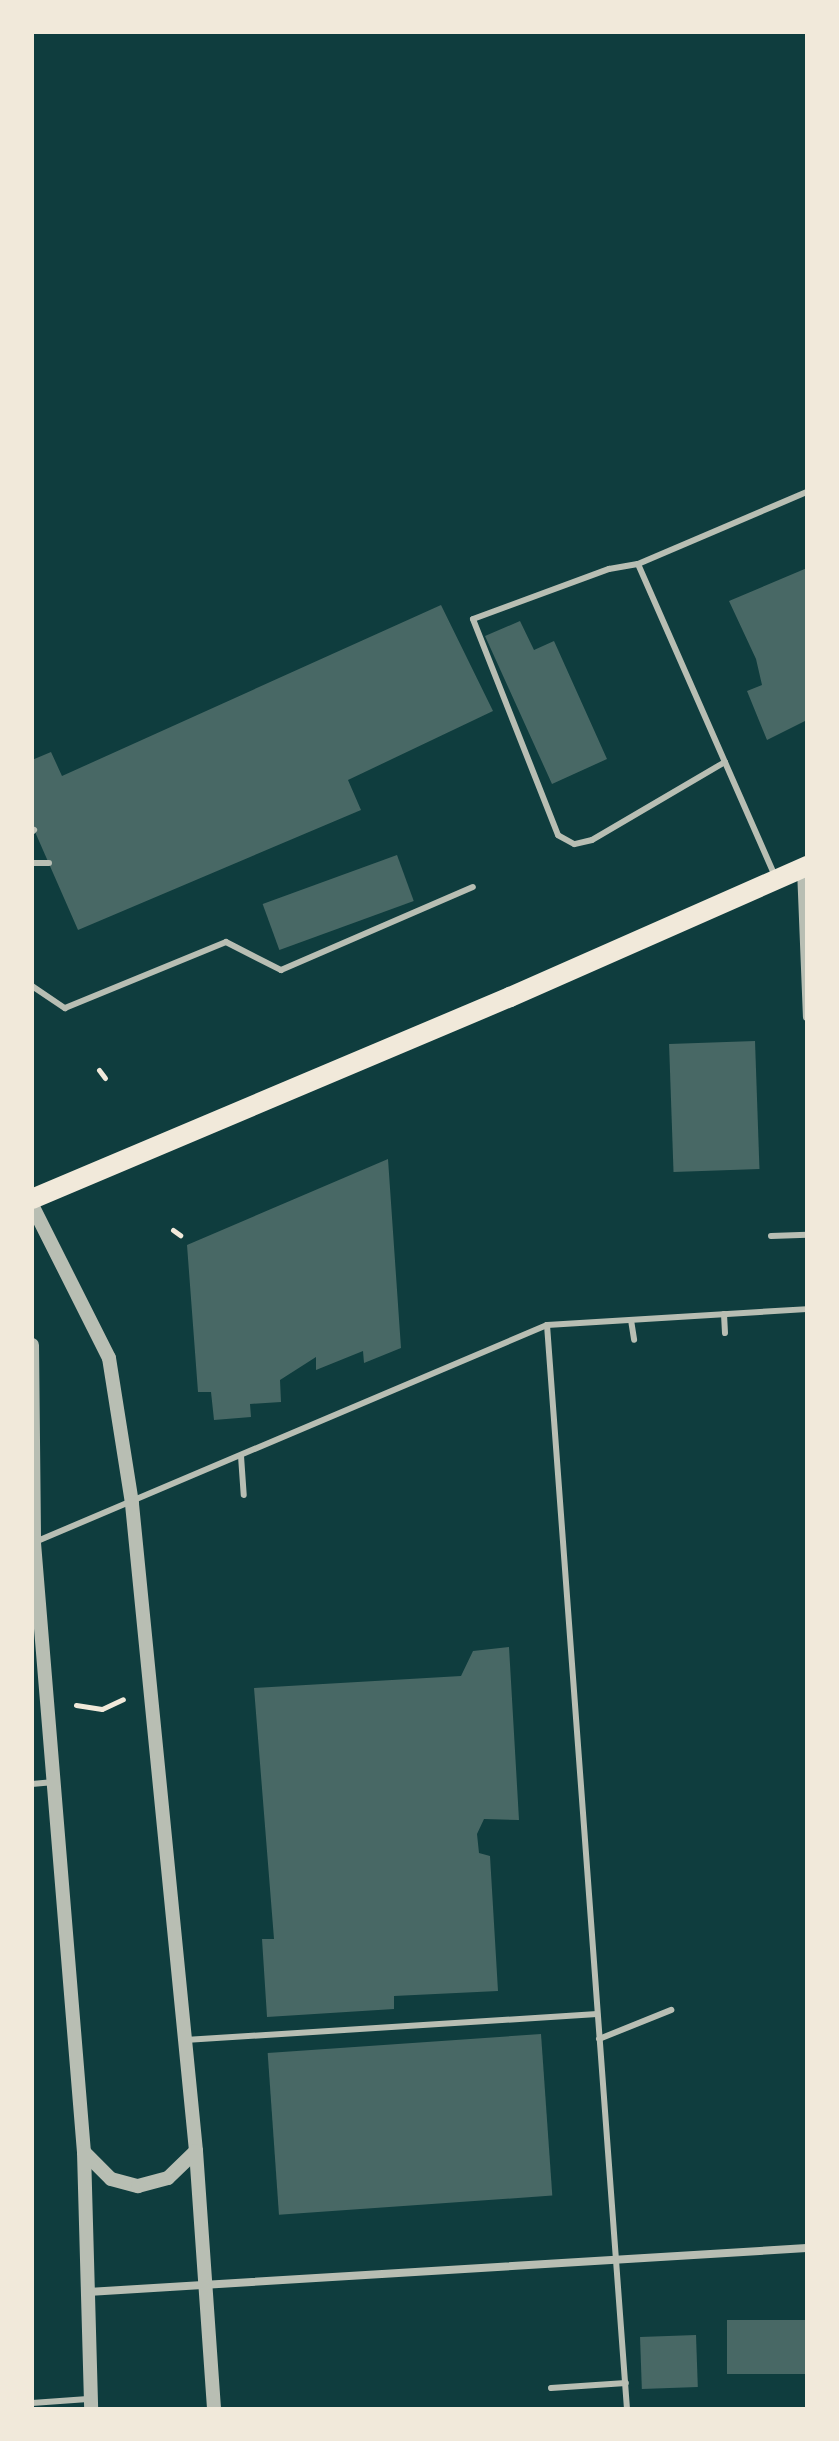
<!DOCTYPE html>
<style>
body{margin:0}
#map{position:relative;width:839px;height:2441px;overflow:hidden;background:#0f3d3e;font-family:Commissioner,sans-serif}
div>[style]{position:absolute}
.building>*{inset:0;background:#486865;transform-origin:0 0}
.path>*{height:5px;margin:-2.5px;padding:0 2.5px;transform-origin:2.5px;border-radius:2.5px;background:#f1e9da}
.service>*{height:6px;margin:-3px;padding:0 3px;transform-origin:3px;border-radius:3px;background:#b8beb3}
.minor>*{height:8px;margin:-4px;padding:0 4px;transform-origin:4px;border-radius:4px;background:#b8beb3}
.tertiary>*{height:14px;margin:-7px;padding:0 7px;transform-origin:7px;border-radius:7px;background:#b8beb3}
.primary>*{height:20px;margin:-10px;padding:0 10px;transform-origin:10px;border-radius:10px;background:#f1e9da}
span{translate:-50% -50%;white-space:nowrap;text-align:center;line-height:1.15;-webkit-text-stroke:7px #f1e9da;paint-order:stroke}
.frame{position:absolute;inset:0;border:34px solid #f1e9da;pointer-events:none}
</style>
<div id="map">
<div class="building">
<div style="clip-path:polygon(807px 568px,807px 720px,767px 740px,747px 691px,762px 685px,756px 659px,729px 601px)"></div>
<div style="clip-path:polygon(441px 605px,493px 711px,348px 780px,361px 810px,78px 930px,32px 825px,32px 760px,51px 752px,62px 776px)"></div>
<div style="clip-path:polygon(520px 621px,534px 650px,554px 641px,607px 759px,552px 784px,485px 636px)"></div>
<div style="left:397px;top:855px;width:49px;height:143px;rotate:70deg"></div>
<div style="left:755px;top:1041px;width:128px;height:86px;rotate:88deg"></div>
<div style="clip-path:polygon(388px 1159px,401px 1348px,364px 1363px,363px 1351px,316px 1370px,316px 1357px,280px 1380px,281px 1402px,250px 1404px,251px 1417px,214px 1420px,211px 1392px,198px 1392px,187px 1245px)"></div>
<div style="clip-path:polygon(509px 1647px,519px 1820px,484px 1819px,477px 1834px,479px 1853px,490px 1856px,498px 1991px,394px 1996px,394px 2009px,267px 2017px,262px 1939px,274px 1939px,254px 1688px,461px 1676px,473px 1651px)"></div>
<div style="left:541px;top:2034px;width:162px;height:274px;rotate:86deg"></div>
<div style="left:807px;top:2320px;width:54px;height:80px;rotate:90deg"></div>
<div style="left:696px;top:2335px;width:52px;height:56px;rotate:88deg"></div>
</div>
<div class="path">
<div style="left:99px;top:1070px;width:10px;rotate:53deg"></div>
<div style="left:173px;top:1230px;width:9px;rotate:36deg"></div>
<div style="left:76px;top:1705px;width:26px;rotate:9deg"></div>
<div style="left:102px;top:1709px;width:23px;rotate:-25deg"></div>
</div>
<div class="service">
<div style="left:638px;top:564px;width:341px;rotate:66.3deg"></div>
<div style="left:725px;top:762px;width:154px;rotate:149.6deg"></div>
<div style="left:592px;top:840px;width:18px;rotate:167deg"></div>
<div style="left:574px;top:844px;width:18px;rotate:-151deg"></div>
<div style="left:558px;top:835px;width:232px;rotate:-111.5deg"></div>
<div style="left:473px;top:619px;width:145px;rotate:-20.2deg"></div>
<div style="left:609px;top:569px;width:29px;rotate:-10deg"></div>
<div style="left:638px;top:564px;width:184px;rotate:-23.1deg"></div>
<div style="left:32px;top:832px;width:3px;rotate:-45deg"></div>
<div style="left:32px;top:863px;width:17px"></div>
<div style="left:32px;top:986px;width:40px;rotate:34deg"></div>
<div style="left:65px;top:1008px;width:174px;rotate:-22.3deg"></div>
<div style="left:226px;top:942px;width:62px;rotate:27deg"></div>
<div style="left:281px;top:970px;width:209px;rotate:-23.4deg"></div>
<div style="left:771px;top:1236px;width:36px;rotate:-2deg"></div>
<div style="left:724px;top:1314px;width:19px;rotate:87deg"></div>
<div style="left:631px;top:1320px;width:20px;rotate:81deg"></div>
<div style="left:547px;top:1325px;width:1087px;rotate:85.78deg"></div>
<div style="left:241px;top:1456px;width:39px;rotate:86deg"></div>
<div style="left:35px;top:1542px;width:556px;rotate:-22.97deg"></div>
<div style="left:547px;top:1325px;width:260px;rotate:-3.5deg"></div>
<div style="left:32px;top:1784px;width:22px;rotate:-5deg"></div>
<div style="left:599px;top:2039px;width:78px;rotate:-21.9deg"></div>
<div style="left:185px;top:2040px;width:413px;rotate:-3.6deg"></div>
<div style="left:551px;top:2388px;width:75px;rotate:-3.8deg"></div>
<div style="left:32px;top:2403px;width:56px;rotate:-4.1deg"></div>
</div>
<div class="minor">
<div style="left:801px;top:869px;width:148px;rotate:87.7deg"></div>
<div style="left:88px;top:2292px;width:720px;rotate:-3.5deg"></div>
</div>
<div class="tertiary">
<div style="left:32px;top:1205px;width:171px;rotate:63.3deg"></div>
<div style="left:109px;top:1358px;width:148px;rotate:81deg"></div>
<div style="left:132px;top:1504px;width:650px;rotate:84.35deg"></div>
<div style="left:196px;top:2151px;width:259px;rotate:86deg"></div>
<div style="left:32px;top:1345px;width:198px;rotate:89.4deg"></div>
<div style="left:34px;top:1543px;width:611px;rotate:85.31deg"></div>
<div style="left:84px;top:2152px;width:257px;rotate:88.4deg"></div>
<div style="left:84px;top:2152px;width:38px;rotate:45deg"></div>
<div style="left:111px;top:2179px;width:28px;rotate:15deg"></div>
<div style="left:138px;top:2186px;width:31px;rotate:-15deg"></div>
<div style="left:168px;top:2178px;width:39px;rotate:-44deg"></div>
</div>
<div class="primary">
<div style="left:32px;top:1199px;width:519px;rotate:-22.91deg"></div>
<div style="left:510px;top:997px;width:325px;rotate:-23.8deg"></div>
</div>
<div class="frame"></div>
</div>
